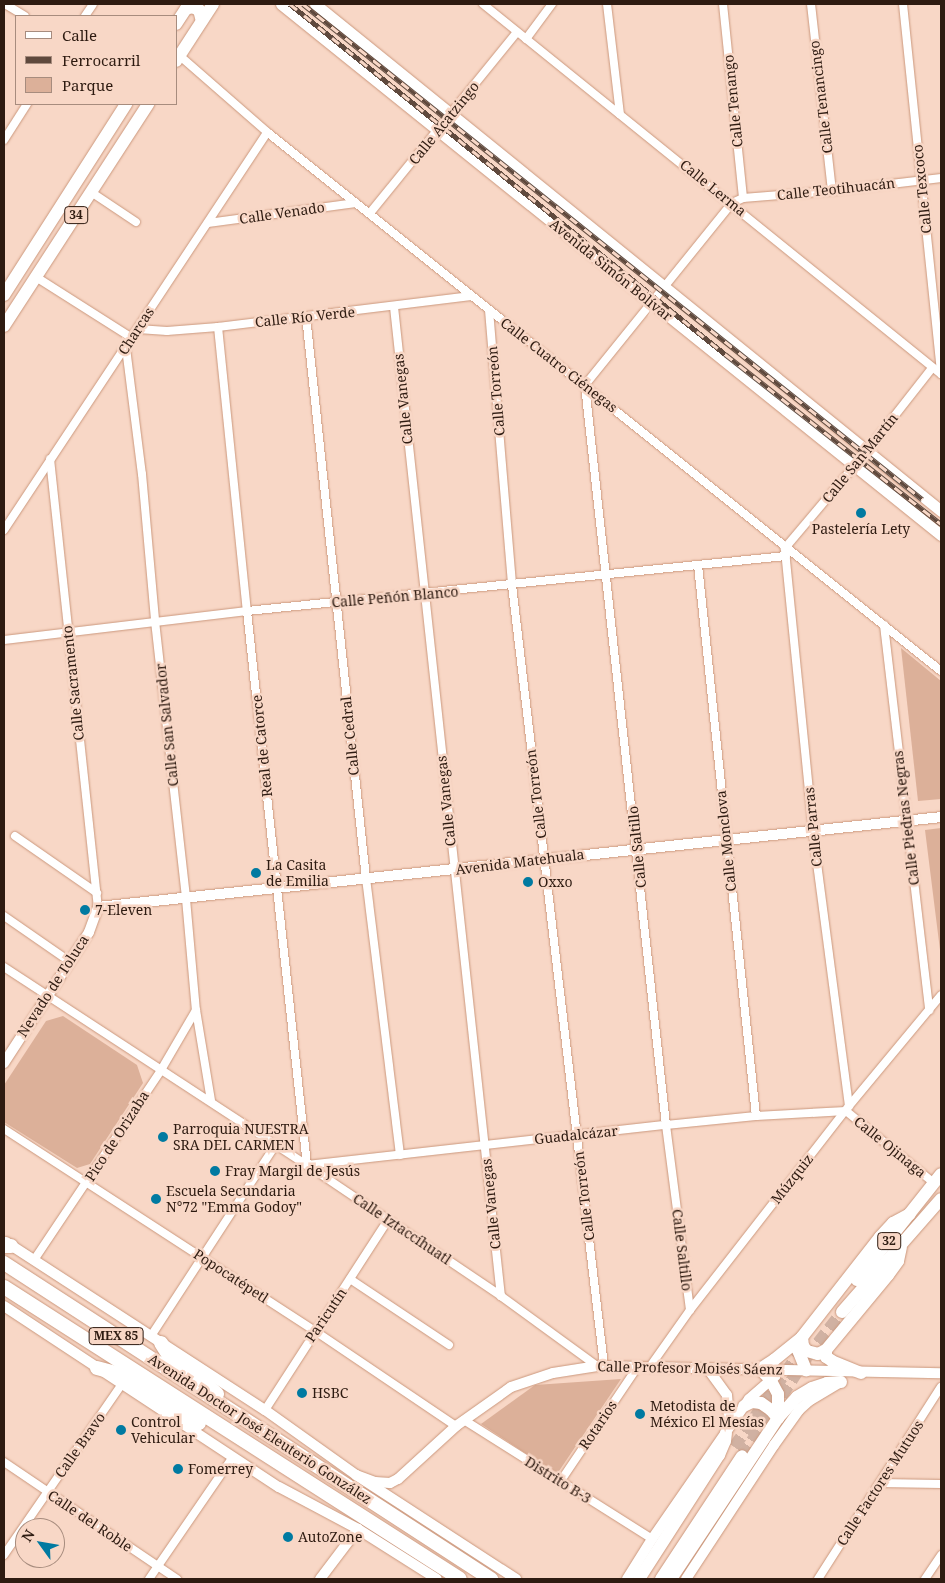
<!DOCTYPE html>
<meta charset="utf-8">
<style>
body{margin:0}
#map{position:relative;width:945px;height:1583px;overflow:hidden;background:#f8d7c6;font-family:"Noto Serif",serif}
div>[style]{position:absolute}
.green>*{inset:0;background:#dcb099}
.primary-tunnel>*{height:12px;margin-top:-6px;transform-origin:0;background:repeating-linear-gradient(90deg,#d0b1a2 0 12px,transparent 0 18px)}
.roads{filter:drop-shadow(0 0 1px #cb987d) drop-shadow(0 0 1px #cb987d)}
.minor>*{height:8px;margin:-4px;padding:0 4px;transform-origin:4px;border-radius:4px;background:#fff}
.tertiary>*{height:10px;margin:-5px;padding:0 5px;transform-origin:5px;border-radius:5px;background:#fff}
.secondary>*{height:11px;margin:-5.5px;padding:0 5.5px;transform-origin:5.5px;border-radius:5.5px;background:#fff}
.primary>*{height:12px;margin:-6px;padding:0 6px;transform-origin:6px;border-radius:6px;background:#fff}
.trunk>*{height:14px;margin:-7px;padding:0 7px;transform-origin:7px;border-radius:7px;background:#fff}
.rail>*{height:5px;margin-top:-2.5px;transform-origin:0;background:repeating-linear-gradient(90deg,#f8d7c6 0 9px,#5f493d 0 18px);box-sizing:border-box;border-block:1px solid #5f493d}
.dots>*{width:14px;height:14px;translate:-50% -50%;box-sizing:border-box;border:2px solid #f8d7c6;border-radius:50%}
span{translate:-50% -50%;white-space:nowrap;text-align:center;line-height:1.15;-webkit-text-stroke:5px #f8d7c6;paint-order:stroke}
.shield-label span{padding:1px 4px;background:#f8d7c6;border:1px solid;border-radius:4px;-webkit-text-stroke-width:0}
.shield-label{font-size:12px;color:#2e1b11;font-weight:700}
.street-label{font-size:14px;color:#2e1b11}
.poi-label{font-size:14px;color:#2e1b11}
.left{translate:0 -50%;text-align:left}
.frame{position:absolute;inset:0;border:5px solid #2e1b11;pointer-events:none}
.legend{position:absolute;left:15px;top:15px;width:162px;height:90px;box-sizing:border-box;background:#f8d7c6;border:1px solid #a78c7e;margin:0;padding:6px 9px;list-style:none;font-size:15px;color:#2e1b11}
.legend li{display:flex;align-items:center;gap:10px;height:25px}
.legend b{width:25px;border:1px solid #a78c7e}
.north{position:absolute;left:15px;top:1518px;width:50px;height:50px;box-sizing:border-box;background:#f8d7c6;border:1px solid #a78c7e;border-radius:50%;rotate:302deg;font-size:14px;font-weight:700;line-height:20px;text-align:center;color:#2e1b11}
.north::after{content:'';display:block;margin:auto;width:18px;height:22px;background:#007aa1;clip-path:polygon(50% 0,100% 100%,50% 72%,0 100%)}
</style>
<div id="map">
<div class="green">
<div style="clip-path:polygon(901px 648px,941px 681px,941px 799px,918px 801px)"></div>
<div style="clip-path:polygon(941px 828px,941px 958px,925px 830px)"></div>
<div style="clip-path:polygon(63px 1016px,137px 1065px,143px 1083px,90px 1164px,77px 1168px,4px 1122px,4px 1085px,46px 1021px)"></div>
<div style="clip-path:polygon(621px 1379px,557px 1474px,481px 1424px,535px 1385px)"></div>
</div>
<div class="primary-tunnel">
<div style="left:734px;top:1447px;width:123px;rotate:-55.3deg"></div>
<div style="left:742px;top:1456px;width:118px;rotate:-56.7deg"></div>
<div style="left:807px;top:1357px;width:57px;rotate:-52.1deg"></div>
</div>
<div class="roads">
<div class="minor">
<div style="left:5px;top:4px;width:23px;rotate:31deg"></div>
<div style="left:483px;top:4px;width:589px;rotate:38.93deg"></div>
<div style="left:607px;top:4px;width:111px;rotate:83.3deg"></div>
<div style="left:723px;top:4px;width:195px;rotate:84.1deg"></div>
<div style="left:811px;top:4px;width:188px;rotate:83.6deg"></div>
<div style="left:903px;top:4px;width:372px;rotate:84.1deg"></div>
<div style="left:85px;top:16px;width:14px;rotate:-56deg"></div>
<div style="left:526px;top:39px;width:44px;rotate:-53.4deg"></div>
<div style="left:180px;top:56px;width:116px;rotate:41.1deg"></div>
<div style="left:267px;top:132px;width:863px;rotate:38.65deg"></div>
<div style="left:4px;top:140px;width:43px;rotate:-57.4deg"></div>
<div style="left:91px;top:192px;width:54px;rotate:33.7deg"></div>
<div style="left:370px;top:213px;width:233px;rotate:-50.9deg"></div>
<div style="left:208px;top:223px;width:149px;rotate:-7.7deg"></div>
<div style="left:36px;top:277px;width:114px;rotate:32.4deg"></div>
<div style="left:394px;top:307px;width:995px;rotate:83.83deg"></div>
<div style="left:489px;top:310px;width:276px;rotate:85.2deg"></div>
<div style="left:512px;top:585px;width:786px;rotate:83.28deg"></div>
<div style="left:306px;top:316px;width:565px;rotate:83.91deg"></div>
<div style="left:366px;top:878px;width:279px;rotate:83deg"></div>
<div style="left:218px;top:327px;width:285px;rotate:84.2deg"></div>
<div style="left:247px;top:611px;width:557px;rotate:83.82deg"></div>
<div style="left:138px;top:329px;width:29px;rotate:4deg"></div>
<div style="left:167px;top:331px;width:51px;rotate:-4.5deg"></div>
<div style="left:218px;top:327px;width:255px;rotate:-7deg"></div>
<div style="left:126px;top:348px;width:127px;rotate:82.8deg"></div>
<div style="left:142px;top:474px;width:148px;rotate:84.9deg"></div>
<div style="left:155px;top:621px;width:280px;rotate:83.6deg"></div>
<div style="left:186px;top:899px;width:111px;rotate:84.9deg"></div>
<div style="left:196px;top:1010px;width:92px;rotate:80.6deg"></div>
<div style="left:50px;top:459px;width:451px;rotate:83.9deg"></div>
<div style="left:4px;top:530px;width:477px;rotate:-56.5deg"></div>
<div style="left:698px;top:565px;width:554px;rotate:83.99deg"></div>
<div style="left:884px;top:625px;width:388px;rotate:83.3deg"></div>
<div style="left:4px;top:640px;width:245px;rotate:-6.8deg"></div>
<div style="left:247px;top:611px;width:542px;rotate:-5.83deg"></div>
<div style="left:15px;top:836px;width:100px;rotate:34.8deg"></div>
<div style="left:4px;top:916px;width:79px;rotate:34.7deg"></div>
<div style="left:4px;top:967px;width:362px;rotate:33.2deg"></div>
<div style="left:307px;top:1165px;width:234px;rotate:34deg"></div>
<div style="left:501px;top:1296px;width:119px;rotate:36.1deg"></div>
<div style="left:849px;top:1106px;width:277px;rotate:-97.5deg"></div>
<div style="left:813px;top:831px;width:284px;rotate:-95.7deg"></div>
<div style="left:785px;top:548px;width:127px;rotate:-49.8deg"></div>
<div style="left:867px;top:451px;width:105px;rotate:-51.9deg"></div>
<div style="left:4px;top:1129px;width:371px;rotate:33deg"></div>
<div style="left:315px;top:1331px;width:170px;rotate:34deg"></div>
<div style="left:307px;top:1165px;width:361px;rotate:-6.4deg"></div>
<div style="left:666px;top:1125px;width:90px;rotate:-5.7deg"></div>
<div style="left:756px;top:1116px;width:90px;rotate:-3.2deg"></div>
<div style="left:846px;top:1111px;width:114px;rotate:39.3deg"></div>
<div style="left:34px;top:1260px;width:229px;rotate:-56.2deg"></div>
<div style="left:161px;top:1070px;width:69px;rotate:-59.7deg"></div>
<div style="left:350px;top:1279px;width:119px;rotate:33.7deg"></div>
<div style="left:690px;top:1310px;width:187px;rotate:-97.4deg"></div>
<div style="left:666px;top:1125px;width:744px;rotate:-96.25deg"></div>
<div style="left:585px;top:385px;width:234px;rotate:-51.1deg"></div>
<div style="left:732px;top:203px;width:12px;rotate:-24deg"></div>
<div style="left:743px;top:198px;width:89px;rotate:-4.5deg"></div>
<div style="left:832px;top:191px;width:110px;rotate:-6.8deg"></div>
<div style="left:151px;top:1336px;width:229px;rotate:-56.9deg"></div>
<div style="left:649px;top:1368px;width:71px;rotate:-54.7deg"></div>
<div style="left:690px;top:1310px;width:259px;rotate:-52.1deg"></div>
<div style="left:849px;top:1106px;width:144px;rotate:-50.3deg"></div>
<div style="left:265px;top:1410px;width:226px;rotate:-57.1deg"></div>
<div style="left:464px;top:1420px;width:222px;rotate:32.3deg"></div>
<div style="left:4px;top:1462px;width:209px;rotate:34.1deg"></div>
<div style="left:560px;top:1482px;width:138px;rotate:-56deg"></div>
<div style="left:880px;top:1483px;width:61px;rotate:0.9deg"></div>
<div style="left:4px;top:1555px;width:208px;rotate:-55.4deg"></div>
<div style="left:149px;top:1579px;width:148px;rotate:-55.5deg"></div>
<div style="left:818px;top:1579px;width:228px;rotate:-57.4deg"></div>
<div style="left:925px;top:1579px;width:29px;rotate:-56deg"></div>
</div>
<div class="tertiary">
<div style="left:4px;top:1063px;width:156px;rotate:-57deg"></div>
<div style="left:89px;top:932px;width:27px;rotate:-70deg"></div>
<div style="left:98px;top:907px;width:848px;rotate:-6.09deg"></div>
<div style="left:6px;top:1242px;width:309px;rotate:33deg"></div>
<div style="left:265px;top:1410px;width:112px;rotate:35.5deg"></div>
<div style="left:356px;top:1475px;width:191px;rotate:33deg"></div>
<div style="left:4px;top:1306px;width:329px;rotate:33.4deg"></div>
<div style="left:279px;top:1487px;width:89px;rotate:28deg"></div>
<div style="left:358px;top:1529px;width:93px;rotate:32.3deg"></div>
<div style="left:708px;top:1369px;width:32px;rotate:54deg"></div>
<div style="left:727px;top:1395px;width:23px;rotate:85deg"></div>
<div style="left:729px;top:1418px;width:11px;rotate:100deg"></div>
<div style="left:356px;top:1475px;width:20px;rotate:20deg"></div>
<div style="left:375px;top:1482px;width:15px;rotate:4deg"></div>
<div style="left:390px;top:1483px;width:9px;rotate:-27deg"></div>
<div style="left:398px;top:1479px;width:79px;rotate:-42.4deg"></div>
<div style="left:456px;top:1426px;width:67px;rotate:-35.3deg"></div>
<div style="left:511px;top:1387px;width:44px;rotate:-18.4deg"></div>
<div style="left:553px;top:1373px;width:45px;rotate:-9deg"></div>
<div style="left:597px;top:1366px;width:344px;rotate:1.2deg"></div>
<div style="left:320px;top:1579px;width:63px;rotate:-52.8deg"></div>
<div style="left:627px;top:1579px;width:47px;rotate:-58deg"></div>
<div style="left:652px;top:1539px;width:170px;rotate:-55.3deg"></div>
<div style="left:749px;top:1399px;width:35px;rotate:-41deg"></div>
<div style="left:686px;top:1579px;width:160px;rotate:-56.7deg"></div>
<div style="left:774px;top:1445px;width:43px;rotate:-54.5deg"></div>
<div style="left:799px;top:1410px;width:13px;rotate:-42deg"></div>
<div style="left:809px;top:1401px;width:37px;rotate:-31deg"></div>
</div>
<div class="secondary">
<div style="left:281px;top:4px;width:847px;rotate:38.82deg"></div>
<div style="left:315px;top:4px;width:806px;rotate:39deg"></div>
</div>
<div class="primary">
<div style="left:186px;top:9px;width:6px;rotate:-18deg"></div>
<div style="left:192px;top:7px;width:8px;rotate:23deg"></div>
<div style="left:199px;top:10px;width:11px;rotate:75deg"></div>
<div style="left:176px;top:24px;width:24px;rotate:-57deg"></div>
<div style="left:176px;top:61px;width:68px;rotate:-57deg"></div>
<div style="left:4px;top:295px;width:227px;rotate:-57.4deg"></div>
<div style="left:4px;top:326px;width:265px;rotate:-57deg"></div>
<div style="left:857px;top:1280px;width:135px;rotate:-51.6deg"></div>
<div style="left:842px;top:1312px;width:150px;rotate:-48.8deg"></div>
<div style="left:802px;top:1337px;width:9px;rotate:84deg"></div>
<div style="left:803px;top:1346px;width:6px;rotate:51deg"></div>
<div style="left:807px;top:1351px;width:11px;rotate:15deg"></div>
<div style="left:818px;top:1354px;width:9px;rotate:-27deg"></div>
<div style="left:802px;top:1339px;width:12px;rotate:110deg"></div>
<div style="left:798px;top:1350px;width:22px;rotate:68deg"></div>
<div style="left:861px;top:1373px;width:31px;rotate:-158deg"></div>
<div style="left:832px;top:1361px;width:7px;rotate:-146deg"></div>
<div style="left:826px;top:1357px;width:7px;rotate:-90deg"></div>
<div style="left:826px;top:1350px;width:97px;rotate:-50.4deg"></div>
<div style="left:888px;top:1275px;width:17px;rotate:-54deg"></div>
<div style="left:898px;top:1261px;width:14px;rotate:-78deg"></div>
<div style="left:744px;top:1406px;width:9px;rotate:-27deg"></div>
<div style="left:752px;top:1402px;width:9px;rotate:6deg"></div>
<div style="left:761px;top:1403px;width:12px;rotate:35deg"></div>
<div style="left:771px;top:1410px;width:11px;rotate:49deg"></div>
<div style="left:778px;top:1418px;width:24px;rotate:-90deg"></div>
<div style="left:778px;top:1394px;width:17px;rotate:-118deg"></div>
<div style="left:770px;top:1379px;width:14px;rotate:-135deg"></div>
<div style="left:760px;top:1369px;width:17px;rotate:-33deg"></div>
<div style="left:774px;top:1360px;width:36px;rotate:-39deg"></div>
<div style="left:802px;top:1337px;width:127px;rotate:-52deg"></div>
<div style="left:880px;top:1237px;width:19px;rotate:-47deg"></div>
<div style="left:893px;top:1223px;width:19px;rotate:-28deg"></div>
<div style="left:639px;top:1579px;width:148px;rotate:-57.2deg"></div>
<div style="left:719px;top:1455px;width:15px;rotate:-67deg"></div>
<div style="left:725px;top:1441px;width:8px;rotate:-83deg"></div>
<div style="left:661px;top:1579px;width:147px;rotate:-56.6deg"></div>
<div style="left:671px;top:1579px;width:193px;rotate:-56.4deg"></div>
<div style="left:778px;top:1418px;width:28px;rotate:-48deg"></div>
<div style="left:797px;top:1397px;width:17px;rotate:-31deg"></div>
<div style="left:812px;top:1388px;width:16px;rotate:-18deg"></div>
<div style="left:827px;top:1383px;width:14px;rotate:-4deg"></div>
</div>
<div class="trunk">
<div style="left:4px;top:1246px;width:7px"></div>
<div style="left:4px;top:1263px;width:581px;rotate:32.98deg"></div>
<div style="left:4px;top:1287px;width:541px;rotate:32.63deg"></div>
<div style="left:161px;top:1343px;width:15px;rotate:58deg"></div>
<div style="left:169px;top:1356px;width:34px;rotate:36deg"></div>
<div style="left:197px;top:1376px;width:27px;rotate:42deg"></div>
<div style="left:97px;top:1368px;width:27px;rotate:15deg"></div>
<div style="left:123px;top:1375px;width:90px;rotate:32.3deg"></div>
</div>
</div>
<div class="rail">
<div style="left:290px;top:4px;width:558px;rotate:38.82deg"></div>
<div style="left:725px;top:354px;width:275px;rotate:38.2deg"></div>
<div style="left:303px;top:4px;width:793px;rotate:38.65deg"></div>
</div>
<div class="dots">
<div style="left:861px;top:513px;background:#007aa1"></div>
<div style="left:256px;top:873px;background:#007aa1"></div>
<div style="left:528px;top:882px;background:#007aa1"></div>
<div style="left:85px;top:910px;background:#007aa1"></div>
<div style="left:163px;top:1137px;background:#007aa1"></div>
<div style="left:215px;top:1171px;background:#007aa1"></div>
<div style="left:156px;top:1199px;background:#007aa1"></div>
<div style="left:302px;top:1393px;background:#007aa1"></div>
<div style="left:640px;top:1414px;background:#007aa1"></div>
<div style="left:121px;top:1430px;background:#007aa1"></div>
<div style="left:178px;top:1469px;background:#007aa1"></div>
<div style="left:288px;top:1537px;background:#007aa1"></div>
</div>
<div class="shield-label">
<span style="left:76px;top:215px">34</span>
<span style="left:889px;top:1241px">32</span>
<span style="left:116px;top:1336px">MEX 85</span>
</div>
<div class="street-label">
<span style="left:821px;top:97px;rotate:-97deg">Calle Tenancingo</span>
<span style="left:733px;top:101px;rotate:-96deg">Calle Tenango</span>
<span style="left:444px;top:123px;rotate:-51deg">Calle Acatzingo</span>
<span style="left:713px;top:188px;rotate:39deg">Calle Lerma</span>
<span style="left:836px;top:189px;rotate:-6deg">Calle Teotihuacán</span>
<span style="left:922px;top:189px;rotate:-96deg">Calle Texcoco</span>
<span style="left:282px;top:213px;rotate:-8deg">Calle Venado</span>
<span style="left:611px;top:270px;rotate:39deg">Avenida Simón Bolívar</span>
<span style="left:305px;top:317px;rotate:-6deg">Calle Río Verde</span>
<span style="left:136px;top:331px;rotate:-57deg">Charcas</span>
<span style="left:559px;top:365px;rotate:38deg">Calle Cuatro Ciénegas</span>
<span style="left:496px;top:391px;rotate:-95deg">Calle Torreón</span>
<span style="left:403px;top:399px;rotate:-96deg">Calle Vanegas</span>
<span style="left:860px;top:458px;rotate:-51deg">Calle San Martín</span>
<span style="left:395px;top:597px;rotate:-5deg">Calle Peñón Blanco</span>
<span style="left:73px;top:683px;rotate:-96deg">Calle Sacramento</span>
<span style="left:167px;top:725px;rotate:-96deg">Calle San Salvador</span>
<span style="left:350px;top:736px;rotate:-96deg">Calle Cedral</span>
<span style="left:262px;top:746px;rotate:-96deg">Real de Catorce</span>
<span style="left:536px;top:794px;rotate:-97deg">Calle Torreón</span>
<span style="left:446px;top:801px;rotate:-96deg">Calle Vanegas</span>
<span style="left:906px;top:818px;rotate:-97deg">Calle Piedras Negras</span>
<span style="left:813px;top:827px;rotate:-96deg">Calle Parras</span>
<span style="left:726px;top:841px;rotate:-96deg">Calle Monclova</span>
<span style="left:637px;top:847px;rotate:-96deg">Calle Saltillo</span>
<span style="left:520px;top:862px;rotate:-7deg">Avenida Matehuala</span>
<span style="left:53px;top:986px;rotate:-57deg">Nevado de Toluca</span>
<span style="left:576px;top:1135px;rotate:-6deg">Guadalcázar</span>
<span style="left:117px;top:1136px;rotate:-57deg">Pico de Orizaba</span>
<span style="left:890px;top:1147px;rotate:39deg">Calle Ojinaga</span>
<span style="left:792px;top:1179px;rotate:-52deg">Múzquiz</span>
<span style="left:584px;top:1196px;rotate:-97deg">Calle Torreón</span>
<span style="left:491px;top:1204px;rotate:-96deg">Calle Vanegas</span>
<span style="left:402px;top:1229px;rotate:34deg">Calle Iztaccíhuatl</span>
<span style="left:682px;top:1250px;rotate:83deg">Calle Saltillo</span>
<span style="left:231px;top:1276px;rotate:33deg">Popocatépetl</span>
<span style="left:326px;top:1315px;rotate:-56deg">Paricutín</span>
<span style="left:690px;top:1368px;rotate:1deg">Calle Profesor Moisés Sáenz</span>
<span style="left:598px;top:1425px;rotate:-56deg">Rotarios</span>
<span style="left:260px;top:1429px;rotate:33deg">Avenida Doctor José Eleuterio González</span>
<span style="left:80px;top:1445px;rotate:-55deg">Calle Bravo</span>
<span style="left:558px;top:1480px;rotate:32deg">Distrito B-3</span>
<span style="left:880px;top:1483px;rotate:-57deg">Calle Factores Mutuos</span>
<span style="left:90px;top:1521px;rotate:34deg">Calle del Roble</span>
</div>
<div class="poi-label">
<span style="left:861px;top:529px">Pastelería Lety</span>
<span class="left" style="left:266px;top:873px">La Casita<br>de Emilia</span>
<span class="left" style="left:538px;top:882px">Oxxo</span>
<span class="left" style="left:95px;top:910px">7-Eleven</span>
<span class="left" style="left:173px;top:1137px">Parroquia NUESTRA<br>SRA DEL CARMEN</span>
<span class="left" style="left:225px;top:1171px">Fray Margil de Jesús</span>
<span class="left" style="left:166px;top:1199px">Escuela Secundaria<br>N°72 "Emma Godoy"</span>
<span class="left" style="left:312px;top:1393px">HSBC</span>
<span class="left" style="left:650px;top:1414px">Metodista de<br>México El Mesías</span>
<span class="left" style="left:131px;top:1430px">Control<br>Vehicular</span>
<span class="left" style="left:188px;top:1469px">Fomerrey</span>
<span class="left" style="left:298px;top:1537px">AutoZone</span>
</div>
<div class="frame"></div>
<ul class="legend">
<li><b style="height:6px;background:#fff"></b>Calle</li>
<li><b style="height:6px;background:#5f493d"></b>Ferrocarril</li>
<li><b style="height:14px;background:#dcb099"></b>Parque</li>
</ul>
<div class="north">N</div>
</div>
